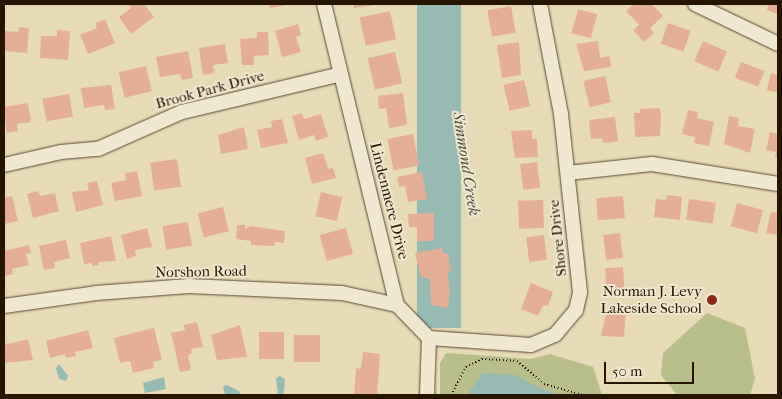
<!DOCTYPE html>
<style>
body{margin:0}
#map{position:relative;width:782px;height:399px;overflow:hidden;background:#e7dab6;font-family:"IM FELL French Canon",serif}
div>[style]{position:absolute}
.green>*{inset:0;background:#b8be8c}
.water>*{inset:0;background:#97bab2;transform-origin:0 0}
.building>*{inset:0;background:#e5af97;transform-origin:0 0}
.path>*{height:2px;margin-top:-1px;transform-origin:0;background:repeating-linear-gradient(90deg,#261500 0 1px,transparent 0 3.5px)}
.roads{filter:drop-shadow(0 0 1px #56462e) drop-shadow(0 0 1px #56462e)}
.street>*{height:14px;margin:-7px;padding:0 7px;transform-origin:7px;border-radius:7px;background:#efe7d0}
.dots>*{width:14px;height:14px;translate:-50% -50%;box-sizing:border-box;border:2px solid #efe7d0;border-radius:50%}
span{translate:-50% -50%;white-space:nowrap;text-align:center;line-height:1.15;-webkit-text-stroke:4px #efe7d0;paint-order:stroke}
.street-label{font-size:15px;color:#261500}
.poi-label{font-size:15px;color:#261500}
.right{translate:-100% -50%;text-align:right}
.water-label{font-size:16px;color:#4e4f3e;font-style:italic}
.frame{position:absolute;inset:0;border:5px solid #261500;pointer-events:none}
.scale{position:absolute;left:604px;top:362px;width:90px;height:22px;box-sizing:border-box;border:2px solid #261500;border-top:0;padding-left:6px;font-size:15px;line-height:18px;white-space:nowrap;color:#261500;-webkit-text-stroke:4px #efe7d0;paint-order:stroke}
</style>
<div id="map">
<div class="green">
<div style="clip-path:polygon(707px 313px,745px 328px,755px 379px,750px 395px,677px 395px,661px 375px,663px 353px)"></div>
<div style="clip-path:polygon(446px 353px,530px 359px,550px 354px,593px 367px,602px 395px,440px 395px,440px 363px)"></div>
</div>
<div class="water">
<div style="left:417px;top:4px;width:44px;height:324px"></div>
<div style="clip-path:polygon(59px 364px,68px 376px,66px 381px,59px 379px,56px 368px)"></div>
<div style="clip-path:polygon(483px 373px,516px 375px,539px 388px,560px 395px,467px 395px)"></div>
<div style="clip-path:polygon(280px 376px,285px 379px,284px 391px,283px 395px,278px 395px,276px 378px)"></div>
<div style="clip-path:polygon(164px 377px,166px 389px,145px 393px,143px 383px)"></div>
<div style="clip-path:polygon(227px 385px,239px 391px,241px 395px,225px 395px,223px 386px)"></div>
</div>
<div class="building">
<div style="clip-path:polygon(128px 4px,144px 4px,154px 17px,131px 34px,119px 17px,131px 8px)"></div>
<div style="clip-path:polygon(269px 4px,287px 4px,287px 5px,270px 8px)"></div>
<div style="clip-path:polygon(353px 4px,375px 4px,375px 5px,354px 8px)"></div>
<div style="clip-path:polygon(634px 4px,652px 4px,663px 16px,650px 28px,654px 33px,644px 42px,633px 30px,639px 25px,626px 11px)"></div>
<div style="clip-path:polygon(769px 4px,778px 4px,778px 15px,767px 10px)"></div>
<div style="left:511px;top:6px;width:27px;height:24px;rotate:80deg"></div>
<div style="left:578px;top:9px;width:20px;height:25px;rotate:15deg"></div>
<div style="left:390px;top:11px;width:29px;height:31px;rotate:78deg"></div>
<div style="clip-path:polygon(105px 19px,115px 43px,88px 54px,80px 35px,97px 28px,95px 23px)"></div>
<div style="left:668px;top:23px;width:24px;height:22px;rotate:19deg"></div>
<div style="clip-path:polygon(298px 24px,301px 35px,296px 37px,301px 52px,282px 57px,275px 31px)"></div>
<div style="clip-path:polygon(19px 27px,29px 28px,27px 53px,4px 51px,4px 31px,18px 32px)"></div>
<div style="clip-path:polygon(57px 30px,70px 31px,68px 60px,40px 58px,41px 36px,57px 36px)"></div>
<div style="clip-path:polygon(257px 32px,268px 32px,269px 55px,254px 56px,254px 65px,242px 65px,240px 39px,257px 38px)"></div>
<div style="clip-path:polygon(598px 41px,600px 58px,610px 56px,611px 67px,584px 71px,576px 44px)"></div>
<div style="left:703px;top:41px;width:26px;height:22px;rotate:23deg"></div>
<div style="clip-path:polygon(519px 42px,521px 75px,502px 78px,497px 45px)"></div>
<div style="clip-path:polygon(225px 44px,228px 63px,213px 65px,214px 73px,203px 75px,199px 48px)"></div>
<div style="clip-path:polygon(188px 51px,193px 78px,182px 80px,180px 74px,160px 77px,156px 57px)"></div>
<div style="left:395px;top:52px;width:32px;height:28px;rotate:77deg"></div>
<div style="left:741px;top:62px;width:25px;height:17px;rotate:21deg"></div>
<div style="left:146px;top:66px;width:26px;height:28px;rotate:77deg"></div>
<div style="clip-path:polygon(771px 73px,778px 75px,778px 93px,767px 90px)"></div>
<div style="left:605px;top:76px;width:27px;height:22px;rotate:77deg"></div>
<div style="left:524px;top:80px;width:27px;height:21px;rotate:77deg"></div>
<div style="clip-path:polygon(111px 85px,115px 109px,105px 110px,104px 105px,84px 108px,81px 88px)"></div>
<div style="clip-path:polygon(403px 93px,407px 125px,389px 128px,386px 108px,379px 109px,378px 96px)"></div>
<div style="left:69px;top:94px;width:23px;height:27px;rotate:80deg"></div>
<div style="clip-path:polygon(28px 103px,31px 122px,17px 124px,18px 131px,7px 133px,4px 107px)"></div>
<div style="clip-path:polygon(659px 108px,661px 112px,660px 136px,635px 137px,634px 113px,640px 113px,640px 109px)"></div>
<div style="clip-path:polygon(688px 110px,698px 112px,697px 118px,714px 122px,709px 146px,694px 143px,695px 137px,682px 134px)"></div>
<div style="clip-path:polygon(302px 113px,304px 119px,321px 114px,328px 137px,316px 141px,314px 135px,299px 140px,292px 116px)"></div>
<div style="clip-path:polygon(729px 116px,739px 118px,738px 126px,755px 129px,750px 153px,724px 144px)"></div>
<div style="clip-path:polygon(615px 117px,618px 141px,603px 143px,602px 138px,591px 139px,589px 120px)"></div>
<div style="clip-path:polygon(282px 119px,288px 143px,261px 148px,257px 130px,272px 127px,271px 121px)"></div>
<div style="clip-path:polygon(244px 127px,248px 149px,221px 154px,218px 135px)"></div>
<div style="clip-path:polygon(532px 130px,532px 139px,537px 139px,538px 157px,515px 158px,511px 131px)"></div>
<div style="clip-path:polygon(770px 132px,778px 134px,778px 158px,775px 157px,776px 152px,766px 150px)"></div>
<div style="left:413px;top:134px;width:32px;height:26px;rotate:79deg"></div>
<div style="clip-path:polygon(323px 153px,328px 169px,333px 168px,336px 178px,312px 184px,305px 158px)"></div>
<div style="left:177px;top:159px;width:28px;height:27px;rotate:82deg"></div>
<div style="left:537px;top:162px;width:26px;height:17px;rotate:83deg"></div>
<div style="clip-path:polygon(137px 171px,142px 196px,115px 201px,111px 183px,126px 180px,125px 173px)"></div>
<div style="clip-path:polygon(422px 172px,427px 199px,408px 202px,405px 186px,399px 187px,397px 177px)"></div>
<div style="clip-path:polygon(97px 181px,103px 205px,76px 212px,72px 192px,89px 190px,87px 183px)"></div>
<div style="clip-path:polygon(38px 191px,40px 196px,55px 193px,59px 211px,33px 218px,27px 194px)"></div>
<div style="left:321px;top:192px;width:22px;height:25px;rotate:13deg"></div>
<div style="clip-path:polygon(667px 195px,682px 197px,680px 220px,654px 217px,656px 199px,666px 200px)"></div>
<div style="clip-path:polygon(12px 196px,18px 221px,4px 224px,4px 198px)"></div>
<div style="left:623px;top:196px;width:22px;height:27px;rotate:85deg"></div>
<div style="left:689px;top:199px;width:27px;height:21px;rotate:8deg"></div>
<div style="left:543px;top:200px;width:28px;height:25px;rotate:88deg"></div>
<div style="left:737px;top:203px;width:27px;height:24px;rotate:15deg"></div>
<div style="left:223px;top:207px;width:25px;height:26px;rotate:76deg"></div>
<div style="clip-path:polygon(771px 212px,778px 213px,778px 235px,766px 233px)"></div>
<div style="clip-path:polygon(434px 213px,434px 241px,417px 241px,417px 227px,409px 227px,408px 214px)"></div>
<div style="left:188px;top:222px;width:24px;height:26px;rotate:81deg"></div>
<div style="clip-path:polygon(237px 225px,245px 225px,245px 229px,251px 226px,285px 231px,284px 243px,275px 242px,275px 246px,251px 245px,251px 241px,236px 239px)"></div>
<div style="clip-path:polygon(147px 228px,152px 247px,135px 250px,136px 256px,127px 259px,121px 235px)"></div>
<div style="left:346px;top:228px;width:27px;height:27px;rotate:75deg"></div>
<div style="left:620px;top:233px;width:25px;height:17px;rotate:83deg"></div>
<div style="left:544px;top:235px;width:25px;height:18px;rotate:83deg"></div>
<div style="clip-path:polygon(111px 236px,116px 261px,98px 262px,99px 265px,92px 266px,92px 263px,84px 264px,80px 243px)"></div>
<div style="clip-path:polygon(66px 240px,70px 258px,54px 262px,55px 268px,44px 270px,39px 246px)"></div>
<div style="clip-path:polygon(29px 245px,31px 253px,26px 254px,29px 265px,12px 269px,13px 274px,4px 276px,4px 251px)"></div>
<div style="clip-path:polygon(442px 248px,443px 253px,448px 254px,451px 271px,447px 271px,450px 290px,448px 308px,431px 305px,430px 279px,421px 277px,415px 253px)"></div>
<div style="left:623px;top:267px;width:27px;height:18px;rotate:86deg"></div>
<div style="clip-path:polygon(531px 283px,553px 292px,548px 306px,543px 305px,538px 316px,521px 309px)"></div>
<div style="clip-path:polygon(607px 309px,626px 310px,624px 337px,601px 336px)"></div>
<div style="clip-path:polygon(197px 322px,203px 347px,191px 349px,192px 353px,188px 355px,191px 370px,180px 372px,171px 333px,185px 330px,184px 325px)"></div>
<div style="clip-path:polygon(240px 325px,247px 357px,217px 360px,211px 335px)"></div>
<div style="clip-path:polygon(154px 328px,162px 360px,153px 362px,154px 368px,133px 373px,130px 361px,120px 363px,114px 338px)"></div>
<div style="clip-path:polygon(88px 330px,93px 348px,75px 352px,76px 356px,66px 358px,65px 354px,50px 358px,46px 341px)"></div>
<div style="left:259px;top:332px;width:25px;height:27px"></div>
<div style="left:294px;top:335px;width:26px;height:27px"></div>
<div style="clip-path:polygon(28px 339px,33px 360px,4px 363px,4px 345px)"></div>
<div style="clip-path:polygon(363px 352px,380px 354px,377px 395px,354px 395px,356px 368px,361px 369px)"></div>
</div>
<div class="path">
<div style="left:451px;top:395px;width:32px;rotate:-62deg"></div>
<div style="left:466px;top:367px;width:18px;rotate:-27deg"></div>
<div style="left:482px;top:359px;width:35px;rotate:3deg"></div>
<div style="left:517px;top:361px;width:35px;rotate:40deg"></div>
<div style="left:544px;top:384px;width:41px;rotate:15.8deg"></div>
</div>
<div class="roads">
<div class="street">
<div style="left:324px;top:4px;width:310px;rotate:76.4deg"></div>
<div style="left:397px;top:305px;width:46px;rotate:45.9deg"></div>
<div style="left:429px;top:338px;width:57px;rotate:92deg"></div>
<div style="left:695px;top:4px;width:92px;rotate:25.7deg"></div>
<div style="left:4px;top:165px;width:58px;rotate:-12.8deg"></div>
<div style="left:61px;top:152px;width:37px;rotate:-5deg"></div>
<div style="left:98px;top:149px;width:92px;rotate:-23.8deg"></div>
<div style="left:182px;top:112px;width:163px;rotate:-13.4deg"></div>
<div style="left:568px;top:173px;width:84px;rotate:-6.1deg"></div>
<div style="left:652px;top:164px;width:128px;rotate:9deg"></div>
<div style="left:4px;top:306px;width:93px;rotate:-8deg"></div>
<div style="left:96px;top:293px;width:93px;rotate:-4.3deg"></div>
<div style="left:189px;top:286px;width:153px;rotate:2.6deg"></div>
<div style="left:342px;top:293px;width:56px;rotate:12.3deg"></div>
<div style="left:429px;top:338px;width:102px;rotate:3.9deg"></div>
<div style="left:531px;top:345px;width:26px;rotate:-23deg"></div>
<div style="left:555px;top:335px;width:33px;rotate:-50deg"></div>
<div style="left:576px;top:310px;width:18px;rotate:-77deg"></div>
<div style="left:580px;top:292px;width:179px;rotate:-96.1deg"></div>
<div style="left:561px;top:114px;width:112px;rotate:-100.8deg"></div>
</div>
</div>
<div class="dots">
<div style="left:712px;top:300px;background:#8f2418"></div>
</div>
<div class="street-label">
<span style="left:210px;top:90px;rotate:-15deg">Brook Park Drive</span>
<span style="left:389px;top:201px;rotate:76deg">Lindenmere Drive</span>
<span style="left:558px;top:238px;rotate:-96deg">Shore Drive</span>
<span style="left:201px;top:272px;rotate:-1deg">Norshon Road</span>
</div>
<div class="poi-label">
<span class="right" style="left:702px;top:300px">Norman J. Levy<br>Lakeside School</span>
</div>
<div class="water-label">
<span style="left:466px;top:164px;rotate:81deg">Simmond Creek</span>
</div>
<div class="frame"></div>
<div class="scale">50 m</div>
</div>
